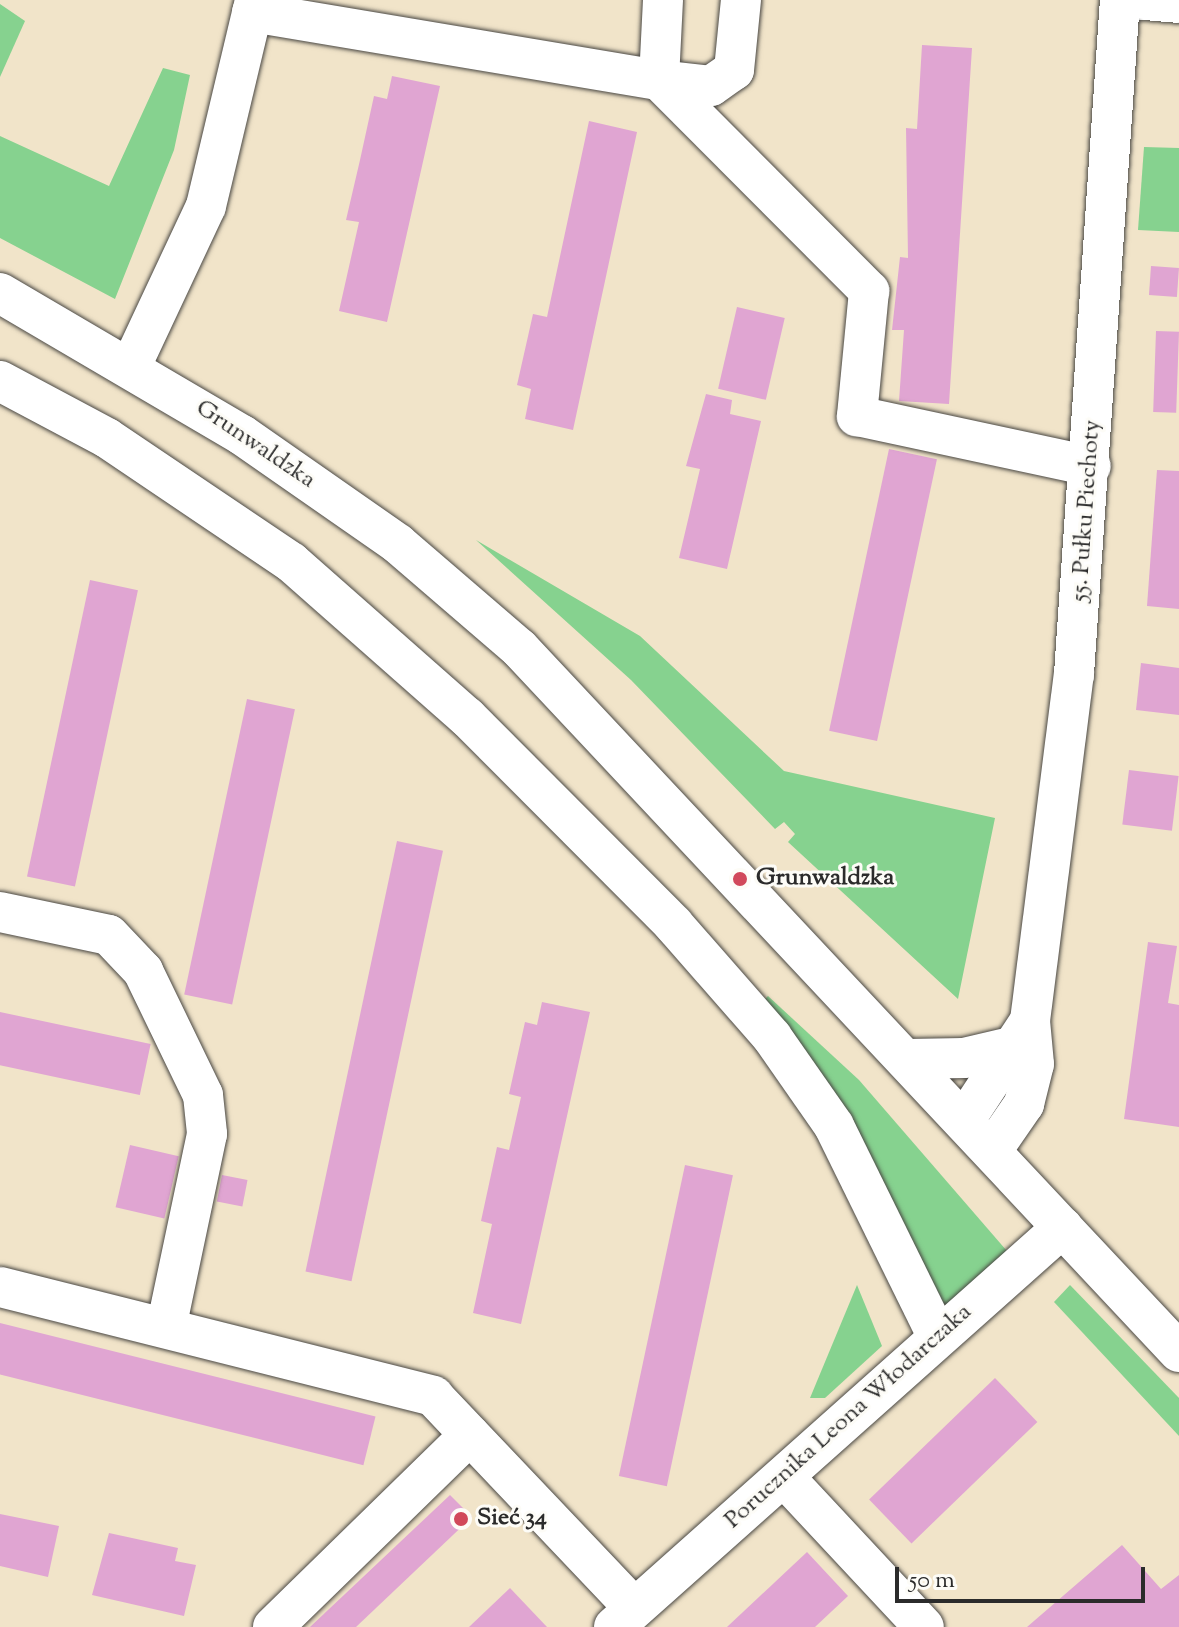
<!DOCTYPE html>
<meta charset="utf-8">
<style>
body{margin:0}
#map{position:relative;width:1179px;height:1627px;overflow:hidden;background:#f1e4c9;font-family:"Sorts Mill Goudy",serif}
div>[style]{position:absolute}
.green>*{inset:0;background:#86d28f}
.building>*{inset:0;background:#e0a5d2;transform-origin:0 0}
.roads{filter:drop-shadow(0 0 2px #494743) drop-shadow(0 0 2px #494743)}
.minor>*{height:40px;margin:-20px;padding:0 20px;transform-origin:20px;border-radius:20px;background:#fff}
.dots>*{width:22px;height:22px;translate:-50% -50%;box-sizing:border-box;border:4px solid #fdfcf7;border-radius:50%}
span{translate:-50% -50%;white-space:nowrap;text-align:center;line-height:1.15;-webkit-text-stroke:6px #fdfcf7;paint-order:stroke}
.street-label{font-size:24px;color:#2b2b2b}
.poi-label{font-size:24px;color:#2b2b2b;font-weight:700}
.left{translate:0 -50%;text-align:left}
.scale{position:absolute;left:895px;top:1567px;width:250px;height:36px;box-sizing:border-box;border:4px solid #2b2b2b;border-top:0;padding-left:10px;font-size:24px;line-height:28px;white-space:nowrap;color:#2b2b2b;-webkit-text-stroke:6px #fdfcf7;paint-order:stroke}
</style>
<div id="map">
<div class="green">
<div style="clip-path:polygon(0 4px,25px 21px,0 77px)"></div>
<div style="clip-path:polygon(163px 68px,190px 75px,174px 150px,115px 299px,0 238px,0 136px,109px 186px)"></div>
<div style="clip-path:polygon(1144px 147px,1179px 148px,1179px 232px,1138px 230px)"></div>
<div style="clip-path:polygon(476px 540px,640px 636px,784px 771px,995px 818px,958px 999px,788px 842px,795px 834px,784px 822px,775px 829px,631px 680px)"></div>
<div style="clip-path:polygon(768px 996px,859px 1080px,1019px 1265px,938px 1337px,751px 1013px)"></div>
<div style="clip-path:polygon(857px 1285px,882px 1346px,825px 1398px,810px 1398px)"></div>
<div style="clip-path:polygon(1070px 1285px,1179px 1398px,1179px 1436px,1054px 1302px)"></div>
</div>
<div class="building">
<div style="clip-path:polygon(922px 45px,972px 48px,949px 404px,899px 401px,904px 330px,892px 330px,900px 257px,908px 258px,906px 128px,917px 129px)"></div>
<div style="clip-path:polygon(392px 76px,440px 86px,387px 322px,339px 311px,359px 222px,346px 220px,360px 160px,374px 96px,387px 99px)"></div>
<div style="clip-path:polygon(589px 121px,637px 132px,573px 430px,525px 419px,531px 389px,517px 385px,533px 314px,547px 317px)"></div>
<div style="left:1151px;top:266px;width:28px;height:29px;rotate:4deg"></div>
<div style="left:737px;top:307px;width:49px;height:84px;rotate:13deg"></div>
<div style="left:1156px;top:331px;width:23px;height:81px;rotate:2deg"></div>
<div style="clip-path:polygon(706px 394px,732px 400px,730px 414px,761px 421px,727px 569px,679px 558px,700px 469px,686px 466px)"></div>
<div style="left:889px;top:449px;width:49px;height:288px;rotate:12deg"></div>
<div style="clip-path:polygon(1157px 470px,1179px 471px,1179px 609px,1147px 606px)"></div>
<div style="left:90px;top:580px;width:49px;height:303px;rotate:12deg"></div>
<div style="clip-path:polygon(1141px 663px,1179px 668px,1179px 715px,1136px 710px)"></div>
<div style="left:247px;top:699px;width:49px;height:302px;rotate:12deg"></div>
<div style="left:1129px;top:770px;width:50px;height:55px;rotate:7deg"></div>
<div style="left:397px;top:841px;width:47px;height:440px;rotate:12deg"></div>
<div style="clip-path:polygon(1148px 942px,1177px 946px,1168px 1003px,1179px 1005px,1179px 1127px,1124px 1119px)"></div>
<div style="clip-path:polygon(542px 1002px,590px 1012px,521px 1324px,473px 1313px,492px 1224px,481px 1221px,497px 1147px,509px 1150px,521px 1097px,509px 1094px,525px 1022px,537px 1025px)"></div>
<div style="left:0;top:1012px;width:154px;height:52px;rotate:12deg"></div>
<div style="left:130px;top:1145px;width:50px;height:64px;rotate:13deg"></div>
<div style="left:685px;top:1165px;width:49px;height:318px;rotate:12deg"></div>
<div style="left:222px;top:1175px;width:26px;height:27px;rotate:11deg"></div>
<div style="left:0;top:1323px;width:387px;height:50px;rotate:14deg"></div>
<div style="left:995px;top:1378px;width:61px;height:175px;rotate:46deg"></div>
<div style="clip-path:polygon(450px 1495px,472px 1517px,356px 1627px,310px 1627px)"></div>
<div style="clip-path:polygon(0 1514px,59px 1526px,48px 1577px,0 1566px)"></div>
<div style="clip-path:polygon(109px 1533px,178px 1548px,175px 1561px,196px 1565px,184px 1616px,92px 1595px)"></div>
<div style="clip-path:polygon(1122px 1545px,1161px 1589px,1179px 1575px,1179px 1627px,1027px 1627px)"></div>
<div style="clip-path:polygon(807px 1552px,848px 1596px,815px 1627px,727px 1627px)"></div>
<div style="clip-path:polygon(510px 1588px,547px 1627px,469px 1627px)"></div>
</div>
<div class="roads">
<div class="minor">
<div style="left:663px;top:0;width:80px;rotate:92.9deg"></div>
<div style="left:659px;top:80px;width:52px;rotate:6.6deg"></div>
<div style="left:711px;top:86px;width:28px;rotate:-35deg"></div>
<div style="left:734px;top:70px;width:70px;rotate:-84.3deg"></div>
<div style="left:1145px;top:0;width:34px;rotate:5deg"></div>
<div style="left:252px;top:12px;width:413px;rotate:9.5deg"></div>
<div style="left:659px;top:80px;width:298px;rotate:45.1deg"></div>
<div style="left:869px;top:291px;width:126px;rotate:95.5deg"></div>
<div style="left:857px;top:416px;width:239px;rotate:12.1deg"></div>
<div style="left:0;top:293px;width:281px;rotate:30.4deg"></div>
<div style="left:242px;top:435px;width:190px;rotate:34.9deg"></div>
<div style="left:398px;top:544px;width:160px;rotate:40.7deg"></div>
<div style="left:519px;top:648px;width:965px;rotate:46.85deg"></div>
<div style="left:132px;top:364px;width:174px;rotate:-64.9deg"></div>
<div style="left:206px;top:206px;width:212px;rotate:-76.6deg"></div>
<div style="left:0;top:381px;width:121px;rotate:28deg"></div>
<div style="left:107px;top:438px;width:222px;rotate:34deg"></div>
<div style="left:291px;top:562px;width:235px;rotate:41.4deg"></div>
<div style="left:467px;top:717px;width:293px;rotate:45.1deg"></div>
<div style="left:674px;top:925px;width:149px;rotate:48.8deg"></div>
<div style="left:772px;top:1037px;width:108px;rotate:55.1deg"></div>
<div style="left:834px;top:1126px;width:235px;rotate:63.8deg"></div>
<div style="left:0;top:912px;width:111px;rotate:11.9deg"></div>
<div style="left:109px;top:935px;width:50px;rotate:46.6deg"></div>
<div style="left:143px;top:971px;width:138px;rotate:64.2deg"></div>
<div style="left:203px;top:1095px;width:39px;rotate:84deg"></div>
<div style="left:207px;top:1134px;width:198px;rotate:101.9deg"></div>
<div style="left:908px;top:1059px;width:56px;rotate:-1deg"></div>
<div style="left:964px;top:1058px;width:48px;rotate:-13.2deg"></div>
<div style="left:964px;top:1121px;width:120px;rotate:-56.6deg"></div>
<div style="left:993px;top:1149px;width:55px;rotate:-55.4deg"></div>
<div style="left:1024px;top:1104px;width:41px;rotate:-76deg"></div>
<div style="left:1034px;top:1064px;width:43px;rotate:-95.3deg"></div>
<div style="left:1030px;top:1021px;width:350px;rotate:-82.8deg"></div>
<div style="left:1074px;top:674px;width:676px;rotate:-86.1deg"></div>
<div style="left:0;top:1287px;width:447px;rotate:14.1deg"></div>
<div style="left:433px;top:1396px;width:292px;rotate:46.5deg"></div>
<div style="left:784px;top:1477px;width:205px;rotate:47deg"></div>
<div style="left:273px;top:1627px;width:275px;rotate:-44.3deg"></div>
<div style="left:614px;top:1627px;width:601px;rotate:-41.7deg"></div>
</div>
</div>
<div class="dots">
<div style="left:740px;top:879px;background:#d1495b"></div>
<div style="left:461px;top:1519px;background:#d1495b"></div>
</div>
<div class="street-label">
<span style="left:255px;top:445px;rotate:34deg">Grunwaldzka</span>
<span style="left:1087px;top:511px;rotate:-86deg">55. Pułku Piechoty</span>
<span style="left:849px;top:1417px;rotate:-42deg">Porucznika Leona Włodarczaka</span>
</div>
<div class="poi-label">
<span class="left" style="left:756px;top:879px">Grunwaldzka</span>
<span class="left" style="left:477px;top:1519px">Sieć 34</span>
</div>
<div class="scale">50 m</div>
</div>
